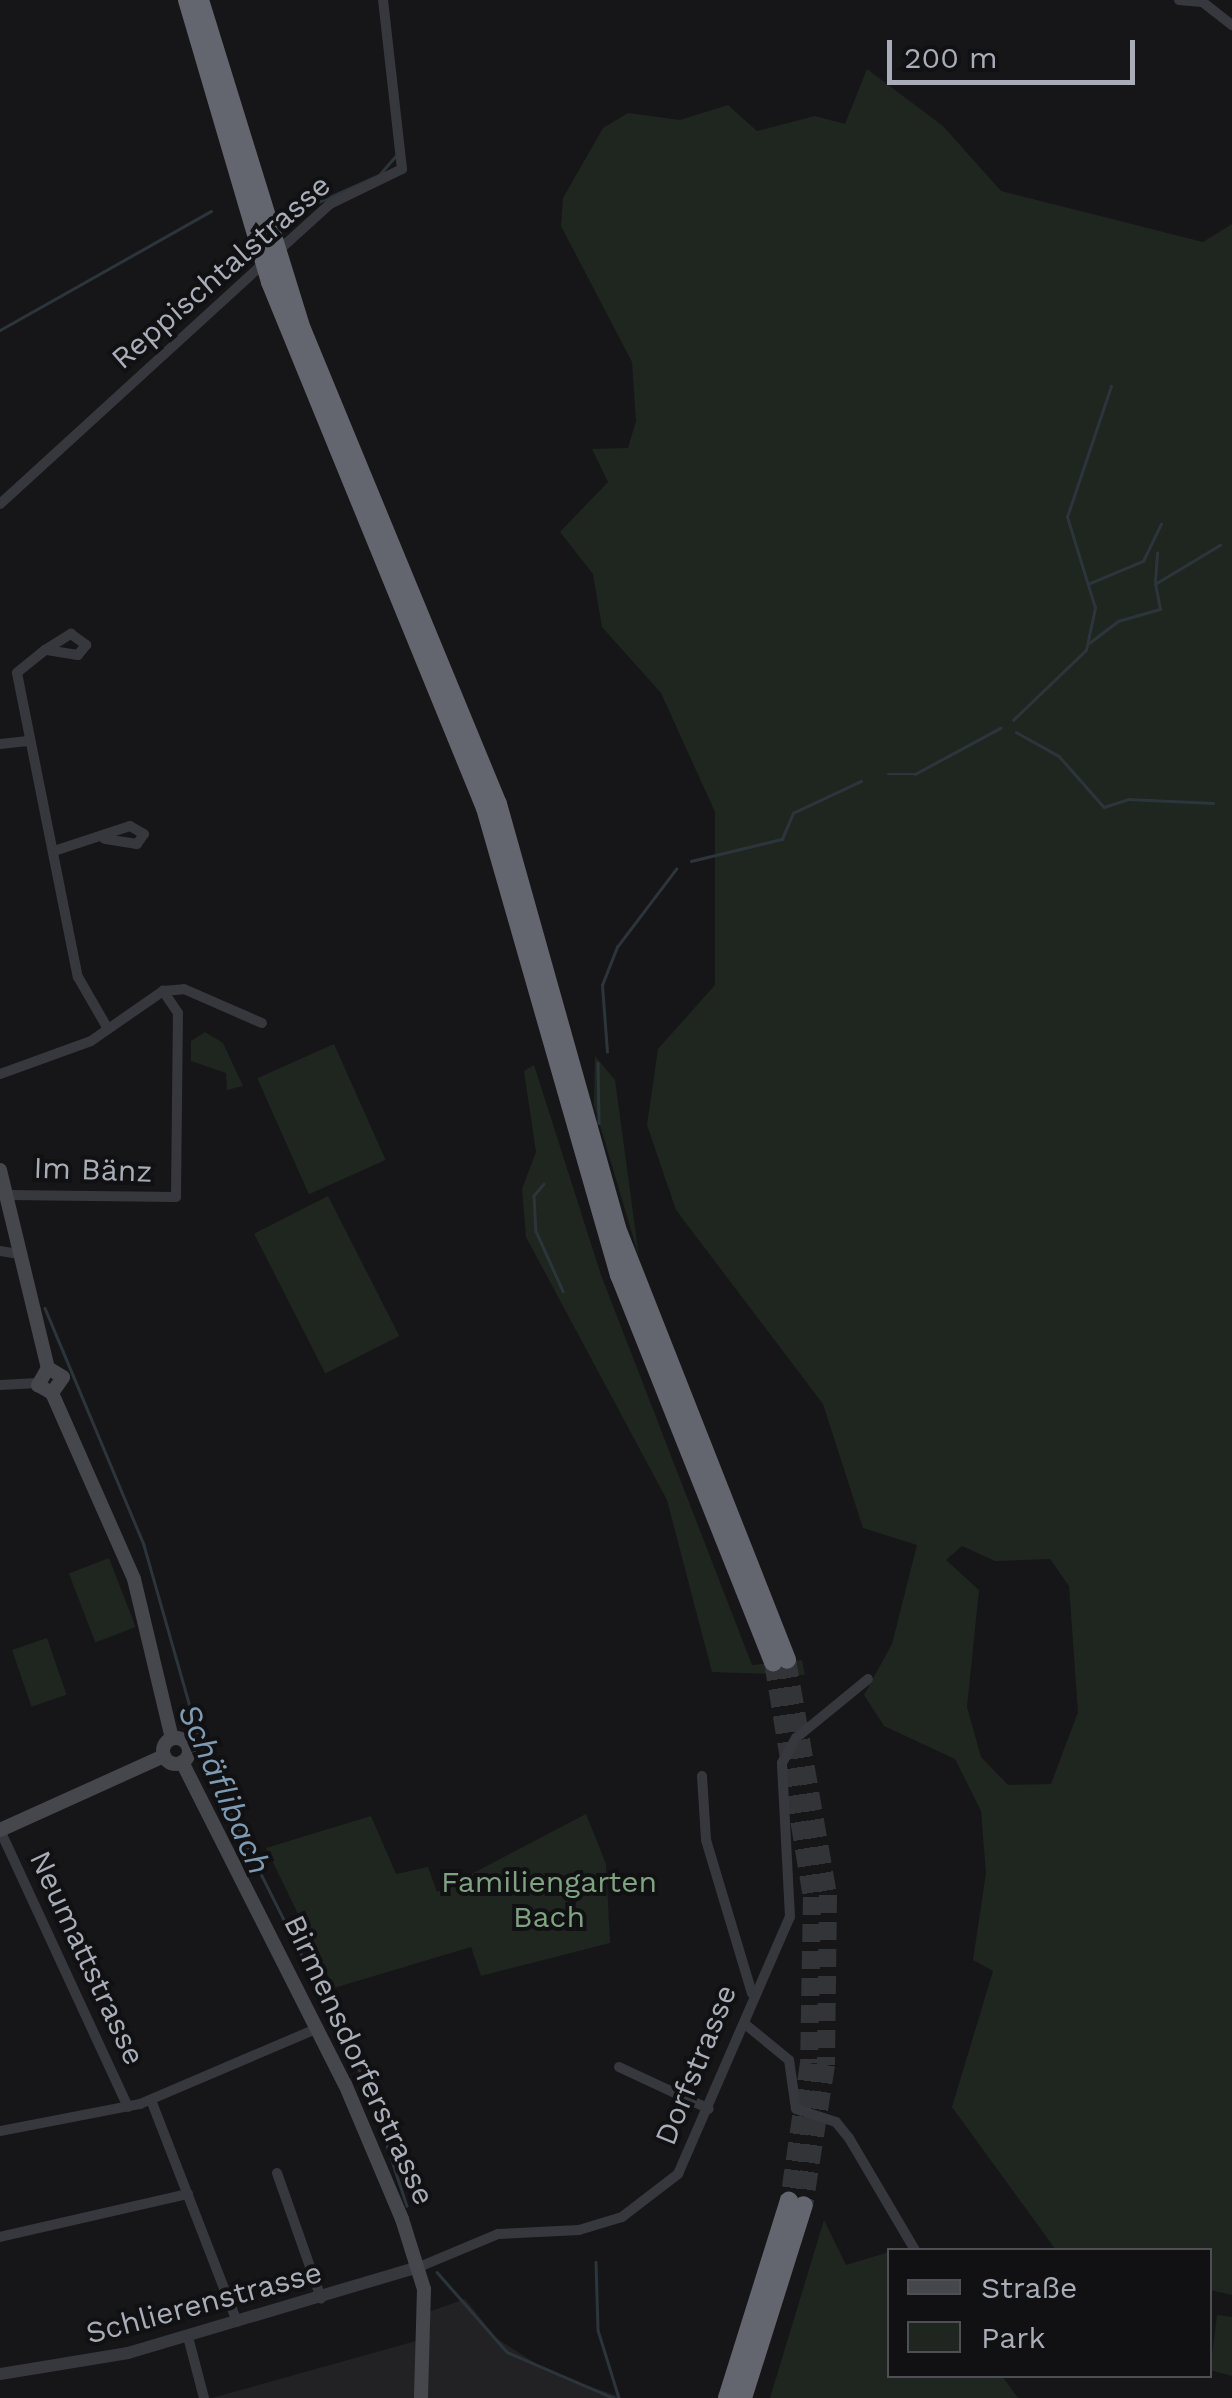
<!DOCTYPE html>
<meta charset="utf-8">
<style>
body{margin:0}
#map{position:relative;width:1232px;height:2398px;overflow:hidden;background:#161618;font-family:"Work Sans",sans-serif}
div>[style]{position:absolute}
.built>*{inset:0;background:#222225}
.green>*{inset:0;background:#1e261f;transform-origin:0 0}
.stream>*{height:2.5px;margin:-1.25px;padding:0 1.25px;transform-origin:1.25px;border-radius:1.25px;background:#2c353c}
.motorway-tunnel>*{height:18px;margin-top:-9px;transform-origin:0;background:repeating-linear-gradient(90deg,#333438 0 18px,transparent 0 27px)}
.minor>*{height:10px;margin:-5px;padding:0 5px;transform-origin:5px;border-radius:5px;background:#37383d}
.tertiary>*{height:12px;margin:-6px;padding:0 6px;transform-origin:6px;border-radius:6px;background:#37383d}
.secondary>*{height:14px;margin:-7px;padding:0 7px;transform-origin:7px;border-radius:7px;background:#45474d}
.secondary>.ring{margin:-7px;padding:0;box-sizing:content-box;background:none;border:14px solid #45474d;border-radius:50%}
.motorway>*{height:18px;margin:-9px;padding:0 9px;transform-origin:9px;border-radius:9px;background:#63666e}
span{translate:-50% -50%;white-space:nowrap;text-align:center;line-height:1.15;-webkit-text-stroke:8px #111113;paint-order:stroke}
.street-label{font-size:30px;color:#a8adb8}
.park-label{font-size:30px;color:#7fa381}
.water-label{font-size:32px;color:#7f9bb3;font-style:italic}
.legend{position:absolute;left:887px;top:2248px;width:325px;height:130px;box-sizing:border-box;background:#111113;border:2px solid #4d4f55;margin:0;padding:12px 18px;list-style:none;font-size:30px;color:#a8adb8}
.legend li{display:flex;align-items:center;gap:20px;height:50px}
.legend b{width:50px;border:2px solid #4d4f55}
.scale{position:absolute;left:887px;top:40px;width:248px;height:45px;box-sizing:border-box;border:5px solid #a8adb8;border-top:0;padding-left:12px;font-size:30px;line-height:35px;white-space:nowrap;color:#a8adb8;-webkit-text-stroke:8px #111113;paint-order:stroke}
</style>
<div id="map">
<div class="built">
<div style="clip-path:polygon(465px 2299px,496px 2338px,549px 2372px,623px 2398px,212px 2398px,416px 2341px,417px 2316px)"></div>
</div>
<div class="green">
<div style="clip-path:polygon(evenodd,867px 69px,943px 126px,1001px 191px,1203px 242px,1232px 224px,1232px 2295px,1210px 2290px,1210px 2250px,1056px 2250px,952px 2107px,993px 1971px,973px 1960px,986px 1873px,981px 1811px,955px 1759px,884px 1726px,864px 1695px,892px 1644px,917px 1545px,863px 1528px,823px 1404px,676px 1210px,647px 1125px,658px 1049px,715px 985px,715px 812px,661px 693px,602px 627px,593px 574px,560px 532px,608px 482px,592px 449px,628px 448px,636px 421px,632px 362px,561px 226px,563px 198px,603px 128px,628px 113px,680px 120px,728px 105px,757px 131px,815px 116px,845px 124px,867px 69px,962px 1546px,995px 1561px,1050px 1559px,1069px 1586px,1078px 1712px,1051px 1784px,1008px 1785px,981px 1757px,967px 1707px,979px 1590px,946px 1560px,962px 1546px)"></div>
<div style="clip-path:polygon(205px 1032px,223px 1043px,243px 1086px,227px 1090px,226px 1073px,191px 1061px,191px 1041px)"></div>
<div style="left:334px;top:1044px;width:127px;height:84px;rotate:66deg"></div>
<div style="clip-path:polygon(595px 1056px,615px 1080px,639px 1257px,594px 1105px)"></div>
<div style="clip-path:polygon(534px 1065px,601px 1275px,752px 1665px,802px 1660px,805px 1675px,712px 1672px,667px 1500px,526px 1237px,522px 1189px,536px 1152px,524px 1071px)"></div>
<div style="left:328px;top:1196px;width:157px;height:83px;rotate:63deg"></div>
<div style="left:109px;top:1558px;width:74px;height:43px;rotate:69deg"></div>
<div style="left:47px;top:1638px;width:60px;height:37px;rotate:71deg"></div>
<div style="clip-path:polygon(586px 1814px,606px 1864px,610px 1943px,481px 1976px,471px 1947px,334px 1988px,266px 1848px,371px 1816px,396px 1874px,428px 1867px,437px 1892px)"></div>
<div style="clip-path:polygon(824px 2220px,846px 2265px,889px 2252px,890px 2376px,1002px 2376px,1018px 2398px,770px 2398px)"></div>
<div style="clip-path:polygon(1217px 2315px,1232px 2317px,1232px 2376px,1210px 2370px)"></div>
</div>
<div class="stream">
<div style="left:303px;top:209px;width:83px;rotate:-24.1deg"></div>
<div style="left:379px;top:175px;width:28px;rotate:-49deg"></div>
<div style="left:0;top:330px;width:242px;rotate:-29.4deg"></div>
<div style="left:1155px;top:582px;width:29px;rotate:-86deg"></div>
<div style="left:1088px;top:584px;width:60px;rotate:-22.7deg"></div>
<div style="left:1143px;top:561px;width:41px;rotate:-64.1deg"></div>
<div style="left:1089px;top:643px;width:36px;rotate:-37deg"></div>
<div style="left:1118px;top:621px;width:44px;rotate:-15.9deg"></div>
<div style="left:1160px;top:609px;width:25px;rotate:-101deg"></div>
<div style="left:1155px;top:584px;width:76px;rotate:-31deg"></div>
<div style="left:1013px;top:720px;width:101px;rotate:-43.8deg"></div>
<div style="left:1086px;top:650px;width:43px;rotate:-77.9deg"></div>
<div style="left:1095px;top:608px;width:95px;rotate:-107.1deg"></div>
<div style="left:1067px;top:517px;width:138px;rotate:-71.4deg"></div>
<div style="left:1016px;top:732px;width:49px;rotate:29.2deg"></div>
<div style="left:1059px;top:756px;width:68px;rotate:48.6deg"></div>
<div style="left:1104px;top:807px;width:25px;rotate:-18deg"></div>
<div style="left:1128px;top:799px;width:85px;rotate:2.7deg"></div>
<div style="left:888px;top:774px;width:27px"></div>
<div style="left:915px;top:774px;width:97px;rotate:-28.4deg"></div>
<div style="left:691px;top:861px;width:94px;rotate:-13.6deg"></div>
<div style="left:782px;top:839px;width:28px;rotate:-67deg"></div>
<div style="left:793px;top:813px;width:75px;rotate:-25.2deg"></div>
<div style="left:607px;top:1052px;width:67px;rotate:-94.3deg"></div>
<div style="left:602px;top:985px;width:41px;rotate:-68.5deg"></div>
<div style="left:617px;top:947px;width:98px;rotate:-52.9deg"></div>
<div style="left:598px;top:1063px;width:60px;rotate:89deg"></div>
<div style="left:544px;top:1184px;width:16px;rotate:130deg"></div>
<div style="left:534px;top:1196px;width:35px;rotate:87deg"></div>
<div style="left:536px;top:1231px;width:66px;rotate:65.8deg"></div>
<div style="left:45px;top:1308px;width:257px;rotate:67.3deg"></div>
<div style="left:144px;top:1545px;width:230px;rotate:74.1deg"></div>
<div style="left:207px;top:1766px;width:357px;rotate:63.4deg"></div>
<div style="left:367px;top:2085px;width:127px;rotate:71.7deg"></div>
<div style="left:596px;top:2262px;width:68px;rotate:88.3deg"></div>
<div style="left:598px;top:2330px;width:71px;rotate:72.8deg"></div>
<div style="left:437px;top:2272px;width:106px;rotate:48.8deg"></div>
<div style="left:507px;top:2352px;width:116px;rotate:23.3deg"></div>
</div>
<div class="motorway-tunnel">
<div style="left:787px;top:1660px;width:239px;rotate:80.1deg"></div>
<div style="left:828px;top:1895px;width:170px;rotate:90.7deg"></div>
<div style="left:826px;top:2065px;width:142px;rotate:98.9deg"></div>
<div style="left:773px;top:1662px;width:238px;rotate:80.6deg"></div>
<div style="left:812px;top:1897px;width:166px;rotate:91deg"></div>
<div style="left:809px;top:2063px;width:138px;rotate:98.3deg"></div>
</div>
<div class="minor">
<div style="left:1179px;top:0;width:23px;rotate:5deg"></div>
<div style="left:1200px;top:0;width:41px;rotate:38deg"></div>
<div style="left:278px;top:251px;width:70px;rotate:-42.1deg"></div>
<div style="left:330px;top:204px;width:80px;rotate:-25.9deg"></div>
<div style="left:402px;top:169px;width:170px;rotate:-96.4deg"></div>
<div style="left:0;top:504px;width:359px;rotate:-42.4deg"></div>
<div style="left:45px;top:650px;width:31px;rotate:-32deg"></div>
<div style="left:71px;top:634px;width:19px;rotate:36deg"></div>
<div style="left:86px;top:645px;width:13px;rotate:129deg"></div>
<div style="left:78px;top:655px;width:33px;rotate:-171deg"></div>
<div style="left:45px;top:650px;width:36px;rotate:141deg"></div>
<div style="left:17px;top:673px;width:310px;rotate:78.7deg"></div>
<div style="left:78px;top:977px;width:60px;rotate:60deg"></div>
<div style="left:0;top:744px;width:28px;rotate:-6deg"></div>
<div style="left:54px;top:851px;width:80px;rotate:-18.2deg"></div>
<div style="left:130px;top:826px;width:16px;rotate:30deg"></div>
<div style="left:144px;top:834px;width:12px;rotate:125deg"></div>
<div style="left:137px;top:844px;width:33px;rotate:-171deg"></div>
<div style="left:0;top:1074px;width:97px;rotate:-19.9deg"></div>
<div style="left:91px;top:1041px;width:88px;rotate:-34.8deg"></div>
<div style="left:163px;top:991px;width:21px;rotate:-5deg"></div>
<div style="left:184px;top:989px;width:85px;rotate:23.6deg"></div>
<div style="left:9px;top:1195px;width:167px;rotate:0.7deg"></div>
<div style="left:176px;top:1197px;width:184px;rotate:-89.4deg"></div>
<div style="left:178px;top:1013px;width:27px;rotate:-124deg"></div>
<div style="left:0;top:1251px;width:18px;rotate:9deg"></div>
<div style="left:0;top:1385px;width:38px;rotate:-3deg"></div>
<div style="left:702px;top:1776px;width:64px;rotate:86.4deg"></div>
<div style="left:706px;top:1840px;width:160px;rotate:73.3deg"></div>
<div style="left:0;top:1830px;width:305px;rotate:65.2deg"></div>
<div style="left:745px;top:2024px;width:57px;rotate:39.3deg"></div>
<div style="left:789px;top:2060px;width:49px;rotate:81.9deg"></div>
<div style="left:796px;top:2109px;width:42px;rotate:18deg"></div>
<div style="left:836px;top:2122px;width:21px;rotate:51deg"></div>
<div style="left:849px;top:2138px;width:130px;rotate:59.5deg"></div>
<div style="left:619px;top:2067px;width:99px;rotate:25deg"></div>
<div style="left:151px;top:2100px;width:238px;rotate:68.8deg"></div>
<div style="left:0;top:2131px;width:143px;rotate:-10.9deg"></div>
<div style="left:140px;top:2104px;width:194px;rotate:-23.1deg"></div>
<div style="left:277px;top:2173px;width:133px;rotate:70.6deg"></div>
<div style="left:0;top:2237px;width:193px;rotate:-12.9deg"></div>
<div style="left:419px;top:2267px;width:86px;rotate:-22.7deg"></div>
<div style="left:498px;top:2234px;width:81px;rotate:-2.8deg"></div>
<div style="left:579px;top:2230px;width:45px;rotate:-16.8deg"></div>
<div style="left:622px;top:2217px;width:71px;rotate:-37.5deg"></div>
<div style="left:678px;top:2174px;width:280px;rotate:-66.5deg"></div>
<div style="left:790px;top:1917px;width:154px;rotate:-93deg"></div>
<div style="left:782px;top:1763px;width:29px;rotate:-61deg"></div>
<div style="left:796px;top:1738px;width:93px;rotate:-39.3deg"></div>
<div style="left:188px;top:2337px;width:63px;rotate:75.3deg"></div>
</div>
<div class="tertiary">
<div style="left:0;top:2374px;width:130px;rotate:-9.3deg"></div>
<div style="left:128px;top:2353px;width:303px;rotate:-16.5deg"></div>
</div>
<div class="secondary">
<div style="left:0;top:1170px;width:204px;rotate:76.4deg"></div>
<div style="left:52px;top:1393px;width:19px;rotate:-55deg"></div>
<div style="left:63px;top:1377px;width:17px;rotate:-149deg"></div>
<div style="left:48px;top:1368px;width:20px;rotate:120deg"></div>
<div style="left:38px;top:1385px;width:16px;rotate:30deg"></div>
<div style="left:52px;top:1393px;width:203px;rotate:66.2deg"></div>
<div style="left:134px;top:1579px;width:163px;rotate:76.6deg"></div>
<div class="ring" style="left:163px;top:1738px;width:12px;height:12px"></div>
<div style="left:182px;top:1762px;width:361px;rotate:63.2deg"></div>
<div style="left:345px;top:2084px;width:147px;rotate:67.1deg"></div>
<div style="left:402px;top:2219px;width:73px;rotate:72.6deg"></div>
<div style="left:424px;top:2289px;width:109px;rotate:91.6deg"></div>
<div style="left:0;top:1830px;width:180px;rotate:-24.3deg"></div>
</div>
<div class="motorway">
<div style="left:187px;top:0;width:294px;rotate:73.6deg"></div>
<div style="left:270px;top:282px;width:568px;rotate:67.77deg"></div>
<div style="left:485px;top:808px;width:486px;rotate:74deg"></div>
<div style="left:619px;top:1275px;width:417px;rotate:68.3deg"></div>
<div style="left:200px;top:0;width:344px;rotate:72.8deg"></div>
<div style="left:302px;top:329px;width:514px;rotate:67.58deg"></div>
<div style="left:498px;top:804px;width:440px;rotate:74.3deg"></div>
<div style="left:617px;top:1228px;width:464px;rotate:68.5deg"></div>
<div style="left:727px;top:2398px;width:207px;rotate:-72.6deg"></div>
<div style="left:743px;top:2398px;width:202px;rotate:-72.5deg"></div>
</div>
<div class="street-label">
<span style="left:221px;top:272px;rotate:-41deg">Reppischtalstrasse</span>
<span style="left:93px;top:1170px;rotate:2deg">Im Bänz</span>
<span style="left:87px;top:1958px;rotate:65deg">Neumattstrasse</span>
<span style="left:359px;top:2060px;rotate:65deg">Birmensdorferstrasse</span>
<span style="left:696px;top:2065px;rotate:-68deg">Dorfstrasse</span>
<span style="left:204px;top:2303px;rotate:-15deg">Schlierenstrasse</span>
</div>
<div class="park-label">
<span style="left:549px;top:1899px">Familiengarten<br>Bach</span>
</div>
<div class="water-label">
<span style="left:224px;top:1789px;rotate:66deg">Schäflibach</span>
</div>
<ul class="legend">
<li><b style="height:12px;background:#45474d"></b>Straße</li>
<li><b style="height:28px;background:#1e261f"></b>Park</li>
</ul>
<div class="scale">200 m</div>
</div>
